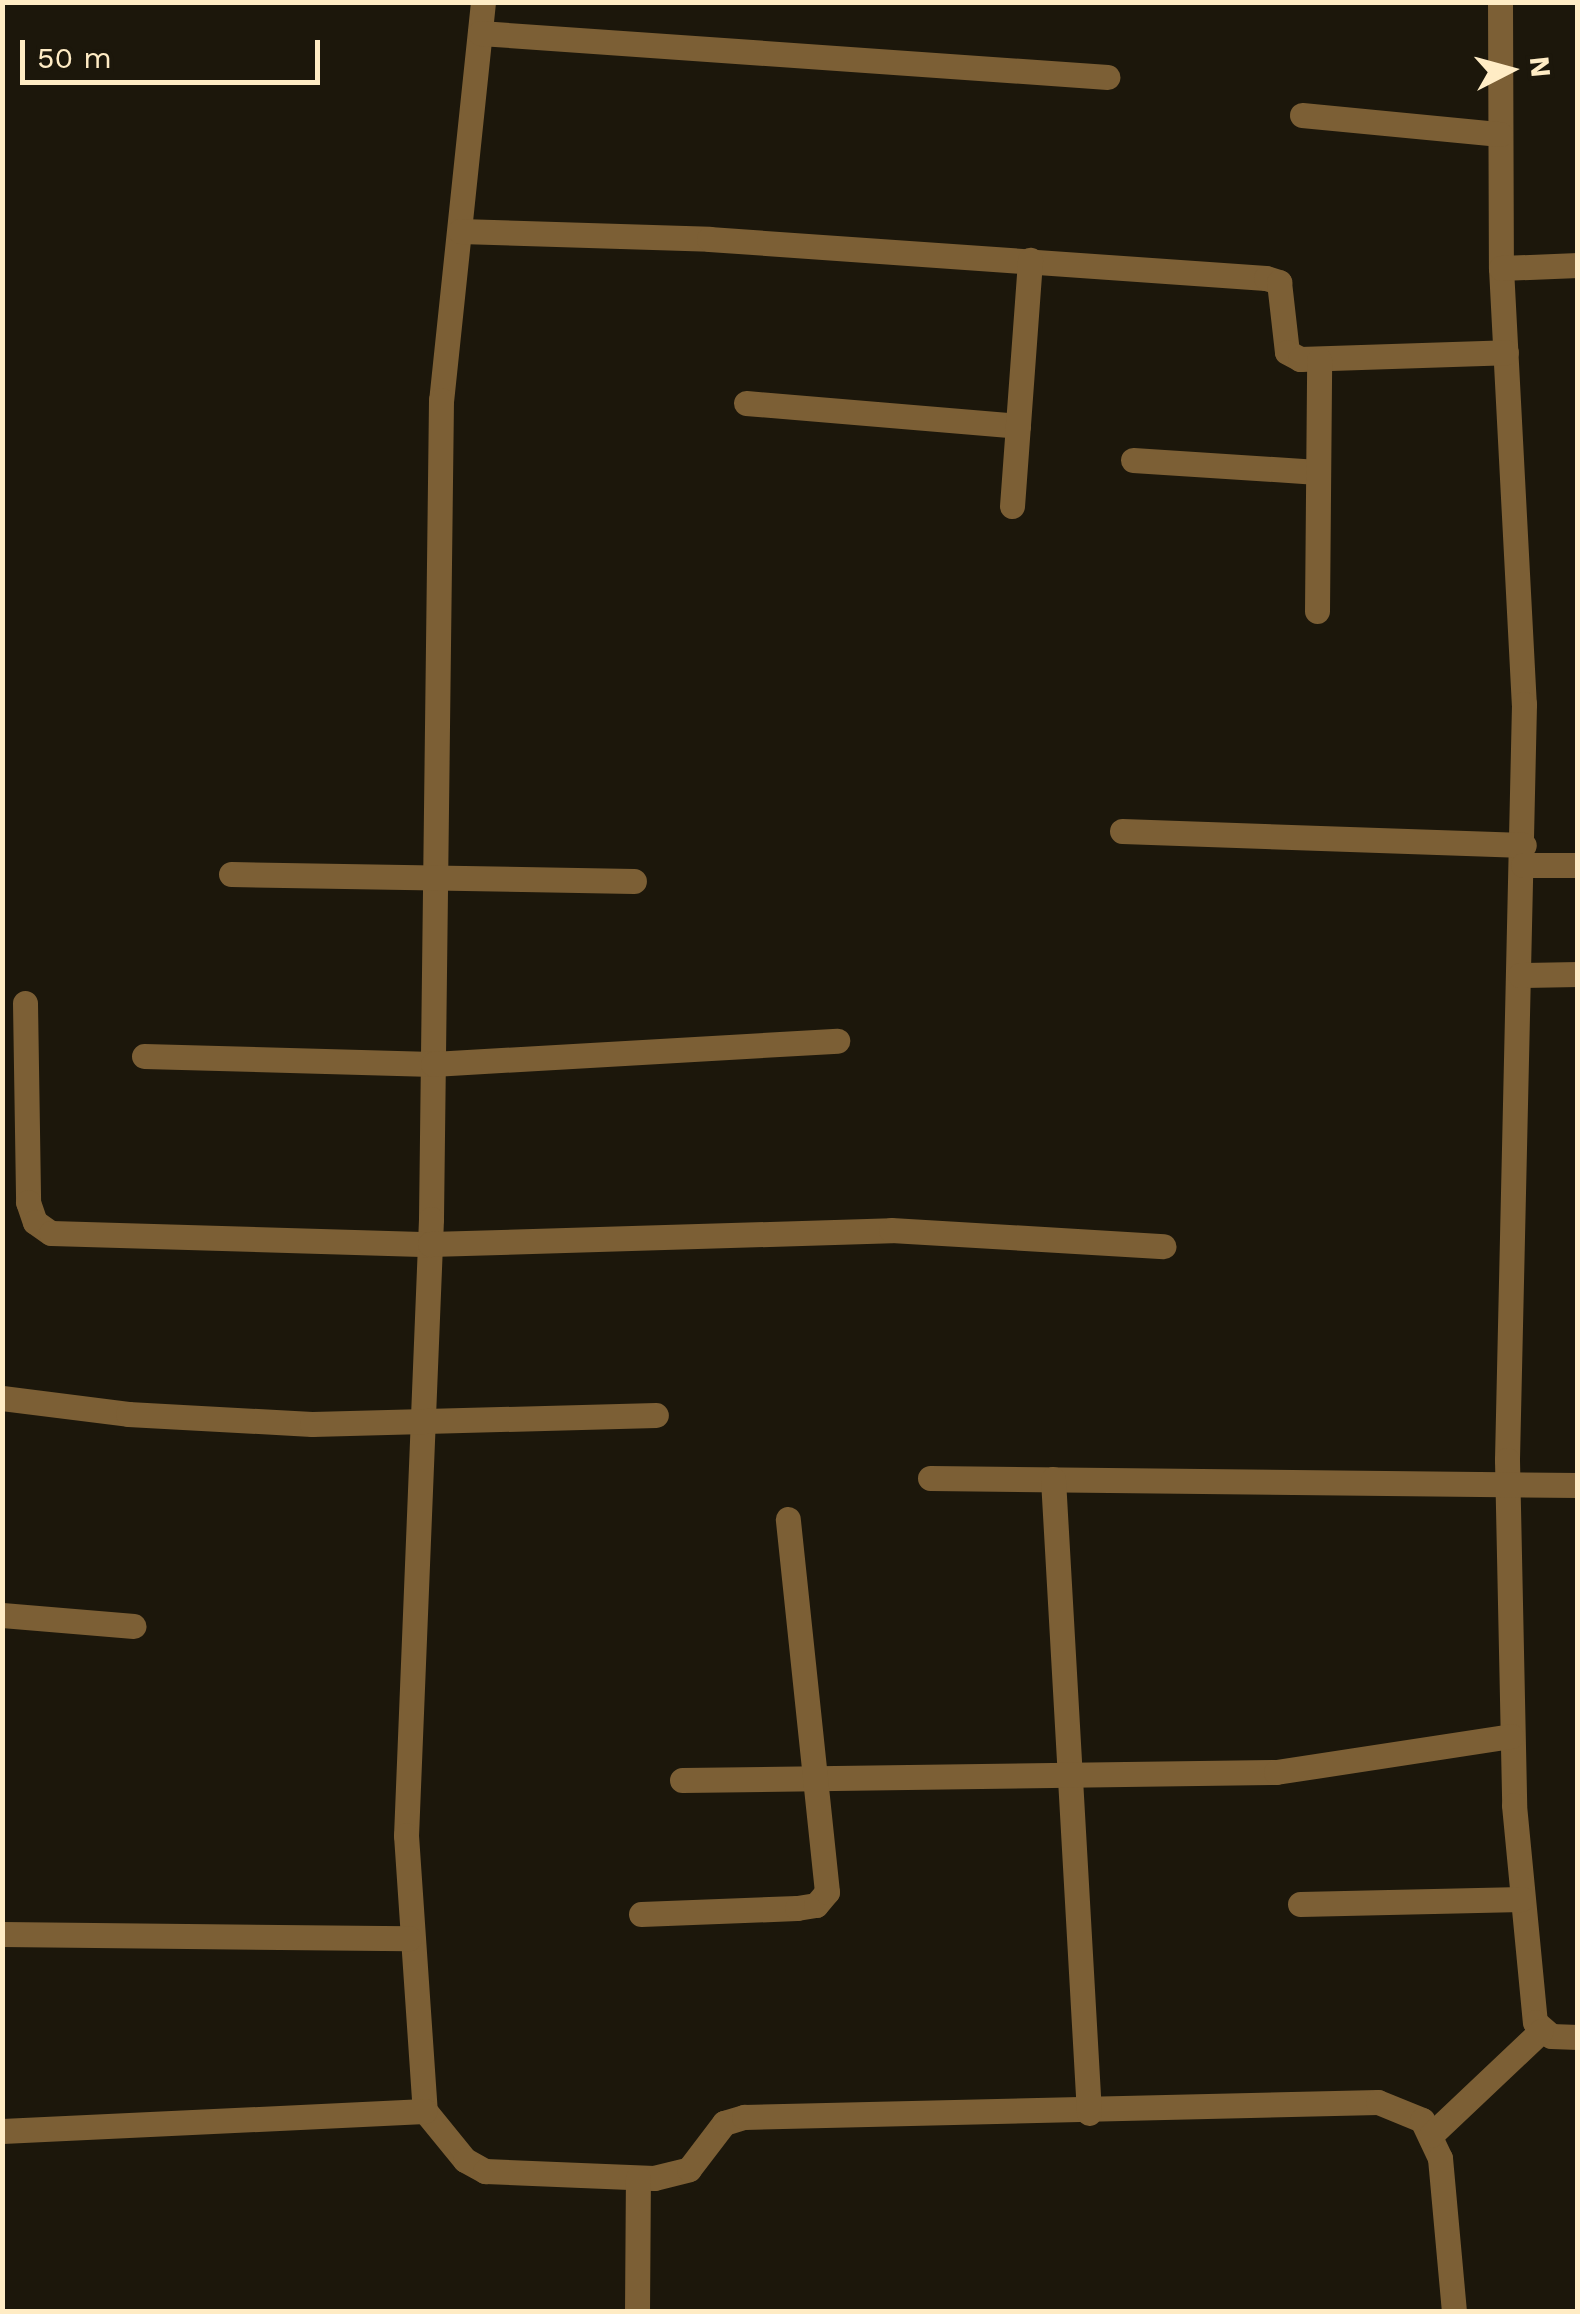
<!DOCTYPE html>
<style>
body{margin:0}
#map{position:relative;width:1580px;height:2314px;overflow:hidden;background:#1c170b;font-family:"Work Sans",sans-serif}
div>[style]{position:absolute}
.minor>*{height:25px;margin:-12.5px;padding:0 12.5px;transform-origin:12.5px;border-radius:12.5px;background:#7c5f35}
span{translate:-50% -50%;white-space:nowrap;text-align:center;line-height:1.15;-webkit-text-stroke:8px #1c170b;paint-order:stroke}
.frame{position:absolute;inset:0;border:5px solid #ffecc5;pointer-events:none}
.north{position:absolute;left:1460px;top:20px;width:100px;height:100px;-webkit-text-stroke:8px #1c170b;paint-order:stroke;rotate:84deg;font-size:28px;font-weight:700;line-height:40px;text-align:center;color:#ffecc5}
.north::after{content:'';display:block;margin:auto;width:35px;height:45px;background:#ffecc5;clip-path:polygon(50% 0,100% 100%,50% 72%,0 100%)}
.scale{position:absolute;left:20px;top:40px;width:300px;height:45px;box-sizing:border-box;border:5px solid #ffecc5;border-top:0;padding-left:12px;font-size:30px;line-height:35px;white-space:nowrap;color:#ffecc5;-webkit-text-stroke:8px #1c170b;paint-order:stroke}
</style>
<div id="map">
<div class="minor">
<div style="left:483px;top:2px;width:400px;rotate:96deg"></div>
<div style="left:441px;top:400px;width:819px;rotate:90.7deg"></div>
<div style="left:431px;top:1219px;width:617px;rotate:92.32deg"></div>
<div style="left:406px;top:1835px;width:277px;rotate:86.1deg"></div>
<div style="left:425px;top:2111px;width:63px;rotate:50.8deg"></div>
<div style="left:465px;top:2160px;width:23px;rotate:29deg"></div>
<div style="left:485px;top:2171px;width:169px;rotate:2.4deg"></div>
<div style="left:654px;top:2178px;width:36px;rotate:-14deg"></div>
<div style="left:689px;top:2169px;width:58px;rotate:-52.7deg"></div>
<div style="left:724px;top:2123px;width:21px;rotate:-17deg"></div>
<div style="left:744px;top:2117px;width:634px;rotate:-1.36deg"></div>
<div style="left:1378px;top:2102px;width:48px;rotate:22.2deg"></div>
<div style="left:1422px;top:2120px;width:42px;rotate:64.7deg"></div>
<div style="left:1440px;top:2158px;width:155px;rotate:84.8deg"></div>
<div style="left:1500px;top:2px;width:266px;rotate:89.8deg"></div>
<div style="left:1501px;top:268px;width:437px;rotate:87deg"></div>
<div style="left:1524px;top:704px;width:756px;rotate:91.29deg"></div>
<div style="left:1507px;top:1460px;width:345px;rotate:88.8deg"></div>
<div style="left:1514px;top:1805px;width:218px;rotate:84.5deg"></div>
<div style="left:1535px;top:2022px;width:21px;rotate:41deg"></div>
<div style="left:1551px;top:2036px;width:27px;rotate:2deg"></div>
<div style="left:480px;top:33px;width:629px;rotate:4.01deg"></div>
<div style="left:1302px;top:115px;width:199px;rotate:5.5deg"></div>
<div style="left:460px;top:231px;width:249px;rotate:1.8deg"></div>
<div style="left:709px;top:239px;width:558px;rotate:4.01deg"></div>
<div style="left:1266px;top:278px;width:14px;rotate:17deg"></div>
<div style="left:1279px;top:282px;width:70px;rotate:83.5deg"></div>
<div style="left:1287px;top:352px;width:15px;rotate:28deg"></div>
<div style="left:1300px;top:359px;width:206px;rotate:-1.9deg"></div>
<div style="left:1501px;top:268px;width:77px;rotate:-2.2deg"></div>
<div style="left:746px;top:403px;width:273px;rotate:4.8deg"></div>
<div style="left:1133px;top:460px;width:185px;rotate:3.7deg"></div>
<div style="left:1012px;top:506px;width:247px;rotate:-85.8deg"></div>
<div style="left:1317px;top:611px;width:251px;rotate:-89.5deg"></div>
<div style="left:1122px;top:831px;width:402px;rotate:2deg"></div>
<div style="left:1523px;top:865px;width:55px"></div>
<div style="left:231px;top:874px;width:403px;rotate:1deg"></div>
<div style="left:1520px;top:975px;width:58px;rotate:-1deg"></div>
<div style="left:25px;top:1003px;width:199px;rotate:89.1deg"></div>
<div style="left:28px;top:1202px;width:21px;rotate:71deg"></div>
<div style="left:35px;top:1222px;width:19px;rotate:35deg"></div>
<div style="left:51px;top:1233px;width:379px;rotate:1.7deg"></div>
<div style="left:430px;top:1244px;width:461px;rotate:-1.7deg"></div>
<div style="left:891px;top:1230px;width:273px;rotate:3.4deg"></div>
<div style="left:144px;top:1056px;width:289px;rotate:1.6deg"></div>
<div style="left:433px;top:1064px;width:405px;rotate:-3.3deg"></div>
<div style="left:2px;top:1398px;width:127px;rotate:7.2deg"></div>
<div style="left:128px;top:1414px;width:184px;rotate:3.1deg"></div>
<div style="left:312px;top:1424px;width:344px;rotate:-1.5deg"></div>
<div style="left:930px;top:1478px;width:648px;rotate:0.62deg"></div>
<div style="left:1053px;top:1479px;width:635px;rotate:86.75deg"></div>
<div style="left:2px;top:1615px;width:132px;rotate:4.8deg"></div>
<div style="left:682px;top:1780px;width:594px;rotate:-0.77deg"></div>
<div style="left:1276px;top:1772px;width:238px;rotate:-8.7deg"></div>
<div style="left:1300px;top:1904px;width:222px;rotate:-1.3deg"></div>
<div style="left:641px;top:1914px;width:156px;rotate:-2.2deg"></div>
<div style="left:797px;top:1908px;width:19px;rotate:-9deg"></div>
<div style="left:816px;top:1905px;width:17px;rotate:-50deg"></div>
<div style="left:827px;top:1892px;width:375px;rotate:-96deg"></div>
<div style="left:2px;top:1934px;width:407px;rotate:0.6deg"></div>
<div style="left:2px;top:2131px;width:423px;rotate:-2.7deg"></div>
<div style="left:1431px;top:2135px;width:151px;rotate:-43.4deg"></div>
<div style="left:637px;top:2312px;width:134px;rotate:-89.6deg"></div>
</div>
<div class="frame"></div>
<div class="north">N</div>
<div class="scale">50 m</div>
</div>
